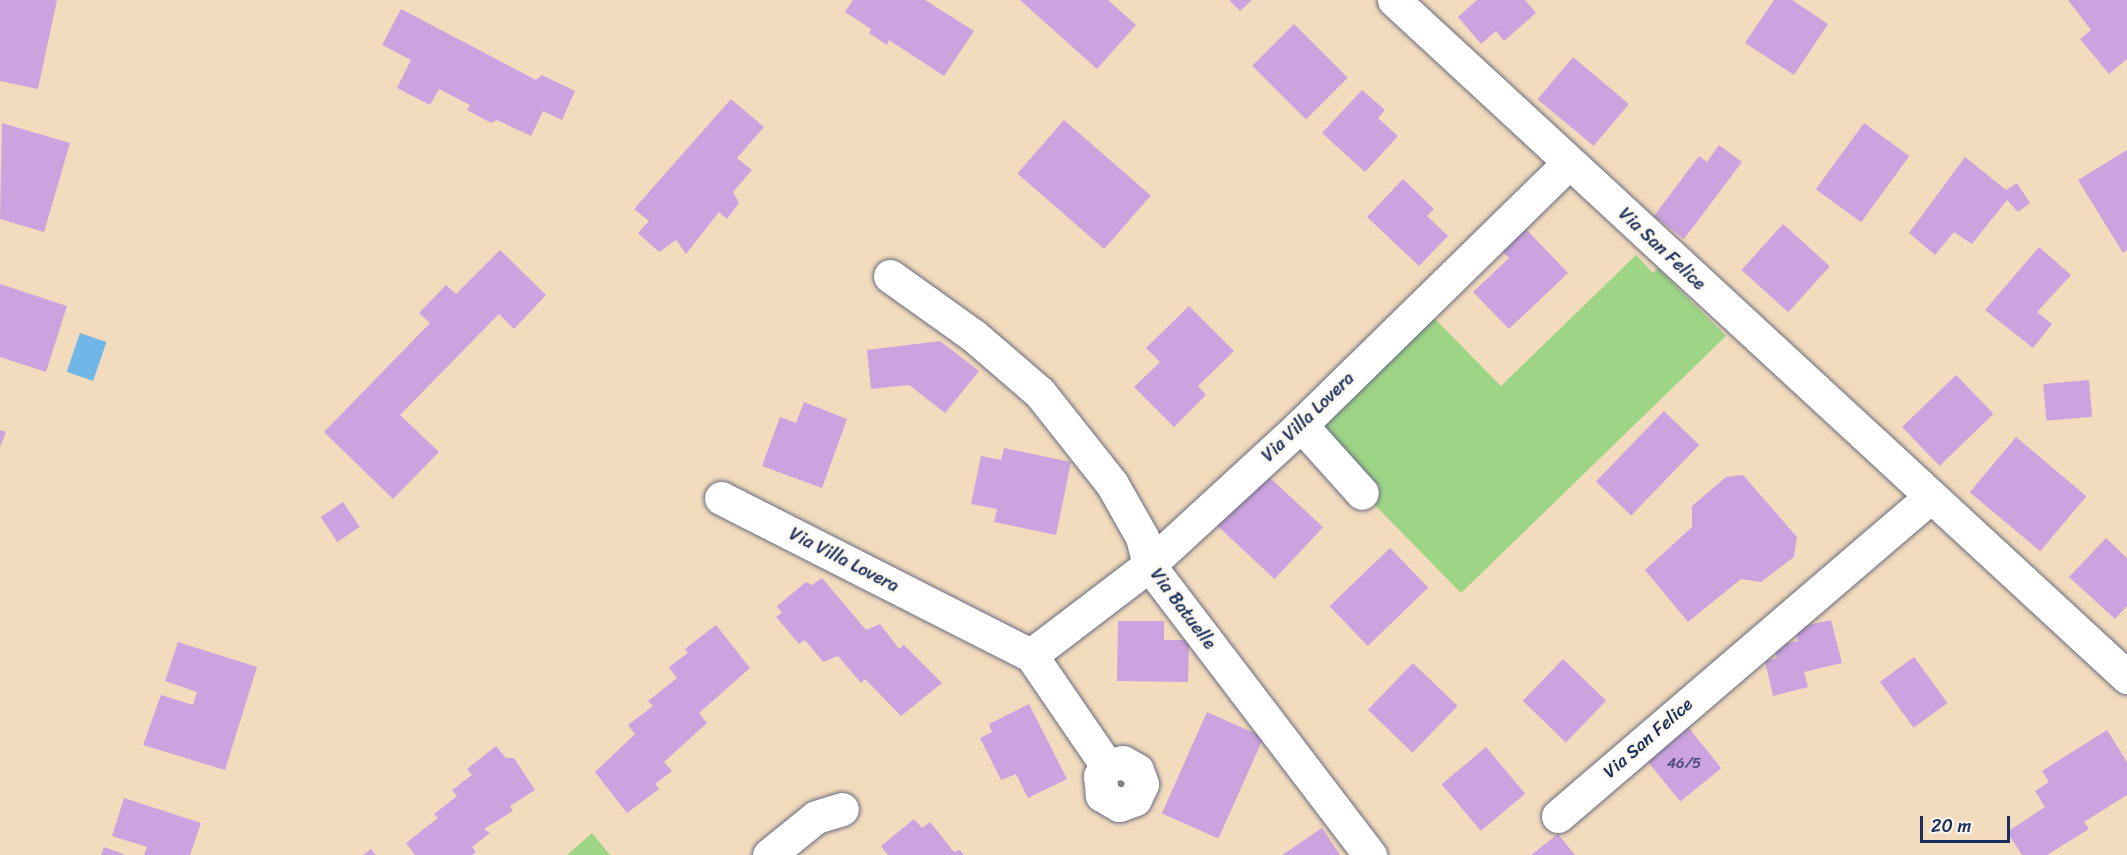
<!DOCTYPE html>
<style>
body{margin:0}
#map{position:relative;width:2127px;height:855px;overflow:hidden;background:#f3dbbd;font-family:Sriracha,sans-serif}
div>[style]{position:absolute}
.green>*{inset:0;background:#9dd486}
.water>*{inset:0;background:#70b7e7;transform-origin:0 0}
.building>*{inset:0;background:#cda3df;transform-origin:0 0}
.roads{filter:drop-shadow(0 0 2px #676b7f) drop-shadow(0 0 2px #676b7f)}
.street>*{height:33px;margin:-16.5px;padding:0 16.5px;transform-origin:16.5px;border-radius:16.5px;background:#fff}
.secondary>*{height:33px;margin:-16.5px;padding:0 16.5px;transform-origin:16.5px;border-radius:16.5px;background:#fff}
span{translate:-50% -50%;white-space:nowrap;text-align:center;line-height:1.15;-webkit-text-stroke:5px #fbf7ec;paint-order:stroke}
.number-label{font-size:15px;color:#484c7e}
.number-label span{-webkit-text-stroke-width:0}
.street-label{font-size:18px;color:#1b2f5e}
.scale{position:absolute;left:1920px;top:816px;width:90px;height:27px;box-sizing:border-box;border:3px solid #1b2f5e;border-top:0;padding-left:8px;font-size:18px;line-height:21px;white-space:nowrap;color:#1b2f5e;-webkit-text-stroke:4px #fbf7ec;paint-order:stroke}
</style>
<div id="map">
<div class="green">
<div style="clip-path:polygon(1636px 255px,1653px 273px,1658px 268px,1726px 336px,1461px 593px,1369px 499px,1380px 487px,1320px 425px,1432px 316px,1501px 386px)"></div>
<div style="clip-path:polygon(592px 833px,610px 855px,567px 855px)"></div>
</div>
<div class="water">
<div style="left:80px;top:333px;width:28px;height:41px;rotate:19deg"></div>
</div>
<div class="building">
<div style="clip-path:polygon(0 0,57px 0,38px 89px,0 81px)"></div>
<div style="clip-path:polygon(853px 0,925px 0,974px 31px,944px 76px,889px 40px,887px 45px,869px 33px,871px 29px,845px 12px)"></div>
<div style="clip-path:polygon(1020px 0,1108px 0,1136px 25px,1097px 69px)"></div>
<div style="clip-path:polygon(1229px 0,1252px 0,1240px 11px)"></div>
<div style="clip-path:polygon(1477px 0,1525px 0,1536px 13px,1504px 41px,1496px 31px,1481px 44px,1458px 17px)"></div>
<div style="clip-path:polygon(1774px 0,1792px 0,1828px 24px,1794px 75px,1745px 43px)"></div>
<div style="clip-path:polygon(2068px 0,2127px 0,2127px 59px,2109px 74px,2080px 39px,2091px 30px)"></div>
<div style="clip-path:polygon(401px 9px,536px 80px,542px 75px,575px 91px,562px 120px,543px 111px,531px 136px,497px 120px,491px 123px,467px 110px,470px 105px,439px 89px,430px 105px,397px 88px,411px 60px,382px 45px)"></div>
<div style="left:1294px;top:24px;width:76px;height:59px;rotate:45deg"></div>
<div style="left:1573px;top:57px;width:73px;height:55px;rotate:40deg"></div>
<div style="clip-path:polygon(1362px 90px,1385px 110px,1378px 118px,1398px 136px,1365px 172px,1322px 133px)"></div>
<div style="clip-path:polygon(731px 99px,764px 127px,737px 158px,752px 170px,733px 192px,739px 203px,727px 219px,719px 212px,686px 254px,676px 240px,659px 252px,638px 233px,649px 221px,634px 209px)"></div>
<div style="left:1064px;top:120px;width:115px;height:71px;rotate:41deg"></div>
<div style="clip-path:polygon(2px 123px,70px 143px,44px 232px,0 219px)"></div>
<div style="left:1864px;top:123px;width:56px;height:82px;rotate:36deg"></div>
<div style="clip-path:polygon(1719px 145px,1742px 162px,1684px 239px,1654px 216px,1699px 156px,1707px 162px)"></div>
<div style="clip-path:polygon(2127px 150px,2127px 250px,2123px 253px,2078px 180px)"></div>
<div style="clip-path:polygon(1965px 157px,2006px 190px,2017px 183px,2030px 203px,2018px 212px,2007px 200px,1972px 244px,1954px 232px,1935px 255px,1909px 233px)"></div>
<div style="clip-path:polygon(1403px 179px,1434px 209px,1427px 216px,1448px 236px,1419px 266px,1367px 217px)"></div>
<div style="left:1783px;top:224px;width:63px;height:62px;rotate:42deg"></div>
<div style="clip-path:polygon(1523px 226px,1568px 273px,1509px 329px,1473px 292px,1509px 258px,1499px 248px)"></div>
<div style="clip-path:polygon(2039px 247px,2071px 275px,2037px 312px,2052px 324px,2033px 348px,1985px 310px)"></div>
<div style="clip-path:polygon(500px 250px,546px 295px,514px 329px,499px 314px,400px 415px,439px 452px,393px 499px,324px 432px,430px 323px,419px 313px,446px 285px,456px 294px)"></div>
<div style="clip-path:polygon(0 284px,67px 306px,46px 372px,0 357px)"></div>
<div style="clip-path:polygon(1189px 306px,1234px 351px,1198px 386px,1206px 395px,1174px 427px,1134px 387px,1160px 362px,1146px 348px)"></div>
<div style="clip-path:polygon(940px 341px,979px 371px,945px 413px,909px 385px,871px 389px,867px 350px)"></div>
<div style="left:1956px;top:375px;width:54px;height:75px;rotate:46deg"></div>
<div style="left:2089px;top:380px;width:37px;height:46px;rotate:85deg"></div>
<div style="clip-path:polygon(804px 402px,847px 419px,822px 488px,762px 466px,780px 417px,796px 423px)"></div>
<div style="left:1664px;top:411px;width:49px;height:98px;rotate:44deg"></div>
<div style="clip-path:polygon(0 430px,6px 432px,0 447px)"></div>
<div style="left:2016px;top:437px;width:92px;height:72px;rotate:40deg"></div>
<div style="clip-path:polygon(1004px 448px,1071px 462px,1056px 535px,994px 522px,997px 509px,971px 504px,981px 456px,1001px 460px)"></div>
<div style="left:1266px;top:474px;width:78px;height:71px;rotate:43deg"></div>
<div style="clip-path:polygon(1743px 475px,1797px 537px,1794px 557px,1761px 582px,1741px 579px,1688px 622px,1645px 570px,1692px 527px,1692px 506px,1726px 477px)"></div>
<div style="left:343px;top:502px;width:30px;height:27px;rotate:56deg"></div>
<div style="clip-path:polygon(2106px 538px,2127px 558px,2127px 606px,2115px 619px,2069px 577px)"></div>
<div style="left:1390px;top:548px;width:55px;height:84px;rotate:46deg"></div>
<div style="clip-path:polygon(822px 578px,866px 630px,880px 624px,899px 649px,904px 645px,942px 683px,901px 716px,865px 679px,861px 683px,838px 656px,823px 662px,805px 640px,799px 644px,776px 617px,782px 613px,777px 606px,806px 582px,812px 585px)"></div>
<div style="clip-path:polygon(1831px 620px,1842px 663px,1804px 672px,1808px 687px,1773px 696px,1765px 661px,1777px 658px,1774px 647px,1798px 641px,1795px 628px)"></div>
<div style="clip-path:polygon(1118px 621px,1164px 621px,1164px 640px,1189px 640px,1188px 682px,1117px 681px)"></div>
<div style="clip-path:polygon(716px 625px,750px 668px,699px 713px,707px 723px,664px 762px,672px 771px,655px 784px,659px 789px,627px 813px,595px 772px,635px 734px,628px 725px,653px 706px,648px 701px,677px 678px,669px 667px,688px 653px,685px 649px)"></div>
<div style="clip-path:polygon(178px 642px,257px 667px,225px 770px,143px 745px,161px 695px,193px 705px,197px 692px,165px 681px)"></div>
<div style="left:1914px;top:657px;width:57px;height:42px;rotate:54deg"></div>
<div style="left:1563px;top:659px;width:60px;height:58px;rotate:44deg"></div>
<div style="left:1413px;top:663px;width:62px;height:65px;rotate:44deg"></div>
<div style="clip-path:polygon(1029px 704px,1067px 779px,1028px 798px,1016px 774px,1001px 780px,980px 738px,992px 732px,989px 724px)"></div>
<div style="left:1207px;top:712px;width:62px;height:111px;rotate:24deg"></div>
<div style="left:1688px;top:727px;width:53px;height:53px;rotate:51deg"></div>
<div style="clip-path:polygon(2107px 730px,2127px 762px,2127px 795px,2084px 822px,2089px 829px,2047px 855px,2022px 855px,2007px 832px,2045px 807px,2035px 791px,2049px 782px,2042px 771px)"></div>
<div style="clip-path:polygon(496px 746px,506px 758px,514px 758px,535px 790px,510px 806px,513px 811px,484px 829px,490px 833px,472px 847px,476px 852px,472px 855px,415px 855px,406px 843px,438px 818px,434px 814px,457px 796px,452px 790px,472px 775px,467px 769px)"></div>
<div style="left:1486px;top:747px;width:61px;height:58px;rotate:50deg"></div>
<div style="clip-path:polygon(124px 798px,201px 823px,190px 855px,144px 855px,147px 847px,112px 836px)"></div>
<div style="clip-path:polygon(914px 819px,922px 828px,930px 822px,954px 852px,960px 850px,964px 855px,888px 855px,881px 846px)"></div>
<div style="clip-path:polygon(1322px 828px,1340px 855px,1282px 855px)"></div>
<div style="clip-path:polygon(1558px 834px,1575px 855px,1531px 855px)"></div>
<div style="clip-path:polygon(104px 847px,126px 855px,101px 855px)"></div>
<div style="clip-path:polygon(371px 849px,376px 855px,363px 855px)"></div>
</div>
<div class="roads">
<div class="street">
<div style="left:890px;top:276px;width:103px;rotate:35.5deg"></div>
<div style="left:974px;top:336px;width:87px;rotate:40.8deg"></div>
<div style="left:1040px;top:393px;width:116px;rotate:51.6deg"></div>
<div style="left:1112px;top:484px;width:61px;rotate:60.5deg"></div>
<div style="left:1142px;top:537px;width:29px;rotate:76deg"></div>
<div style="left:1149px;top:565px;width:365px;rotate:52.7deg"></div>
<div style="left:1301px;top:425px;width:91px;rotate:48.1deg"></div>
<div style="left:721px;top:498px;width:347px;rotate:26.9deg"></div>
<div style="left:1031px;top:655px;width:135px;rotate:55.6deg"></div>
<div style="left:1107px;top:766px;width:16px;rotate:-14deg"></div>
<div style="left:1123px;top:762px;width:16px;rotate:30deg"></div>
<div style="left:1137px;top:770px;width:15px;rotate:70deg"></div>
<div style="left:1142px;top:784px;width:17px;rotate:115deg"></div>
<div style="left:1135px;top:799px;width:17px;rotate:159deg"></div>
<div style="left:1119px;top:805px;width:20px;rotate:-150deg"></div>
<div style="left:1102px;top:795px;width:19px;rotate:-96deg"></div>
<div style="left:1100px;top:776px;width:12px;rotate:-55deg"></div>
<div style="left:1031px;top:655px;width:148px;rotate:-37.3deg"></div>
<div style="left:1149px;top:565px;width:207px;rotate:-42.6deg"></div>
<div style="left:1301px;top:425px;width:375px;rotate:-44.4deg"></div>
<div style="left:1558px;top:816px;width:491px;rotate:-40.6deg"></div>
<div style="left:769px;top:855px;width:60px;rotate:-39deg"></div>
<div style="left:816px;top:817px;width:27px;rotate:-17deg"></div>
</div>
<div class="secondary">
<div style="left:1394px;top:0;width:998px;rotate:42.73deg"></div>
</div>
</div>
<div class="number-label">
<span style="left:1684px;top:764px">46/5</span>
</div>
<div class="street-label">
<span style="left:1662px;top:249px;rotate:43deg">Via San Felice</span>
<span style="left:1308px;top:417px;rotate:-44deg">Via Villa Lovera</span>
<span style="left:844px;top:560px;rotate:27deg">Via Villa Lovera</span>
<span style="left:1183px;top:609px;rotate:53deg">Via Batuelle</span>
<span style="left:1648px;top:738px;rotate:-41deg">Via San Felice</span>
</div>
<div class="scale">20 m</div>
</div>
